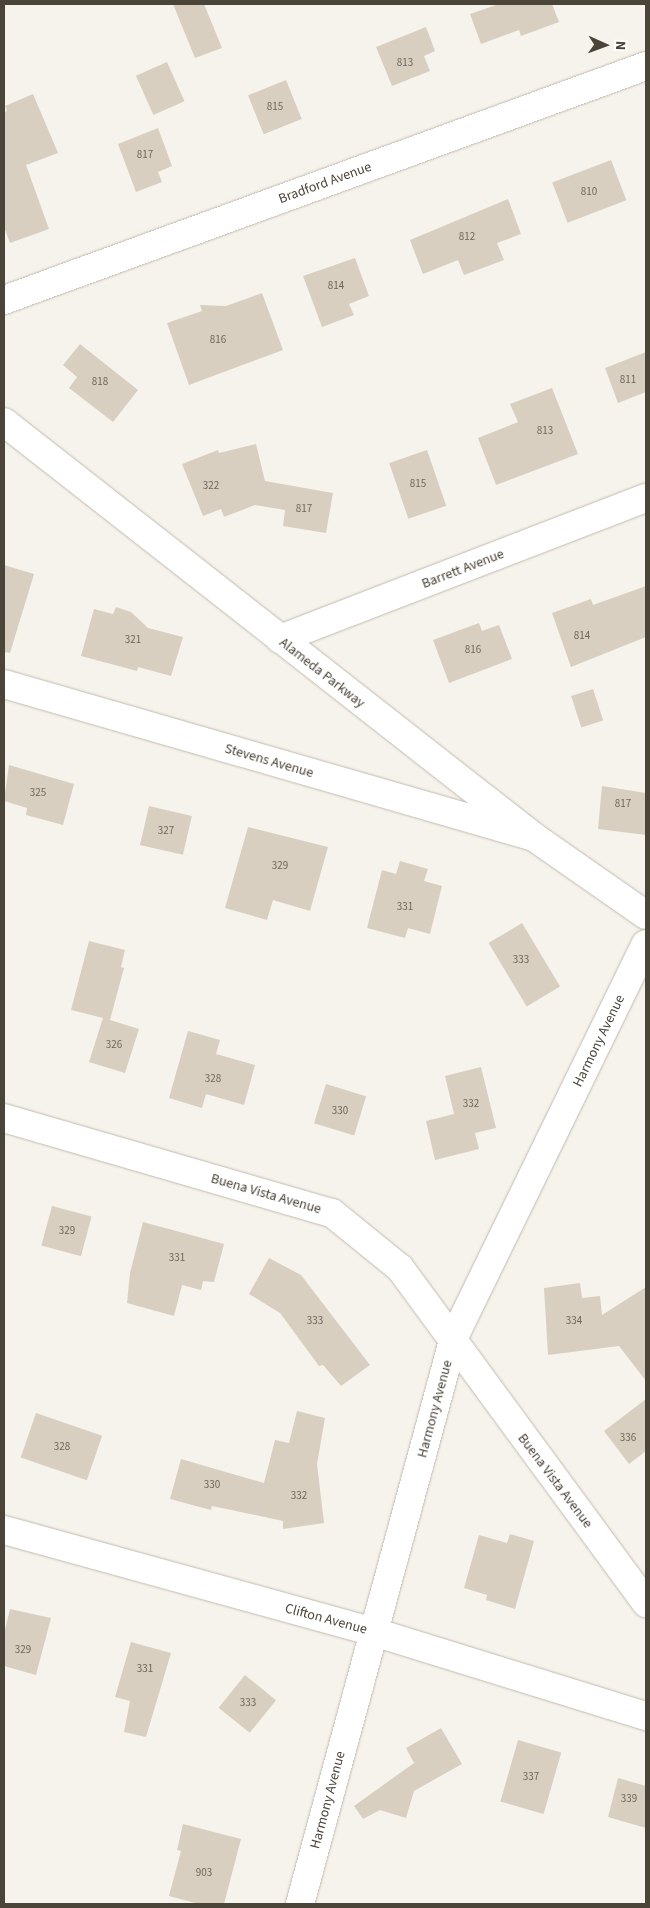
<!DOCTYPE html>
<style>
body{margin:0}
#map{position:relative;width:650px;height:1908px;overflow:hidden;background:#f6f3ec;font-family:"Source Sans 3",sans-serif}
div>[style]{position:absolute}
.building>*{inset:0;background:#d8cfc1;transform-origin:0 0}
.roads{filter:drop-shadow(0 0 1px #c2bbae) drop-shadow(0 0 1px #c2bbae)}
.minor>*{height:28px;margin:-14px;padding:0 14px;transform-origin:14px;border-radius:14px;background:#fff}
.tertiary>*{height:28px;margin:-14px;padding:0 14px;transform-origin:14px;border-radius:14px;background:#fff}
span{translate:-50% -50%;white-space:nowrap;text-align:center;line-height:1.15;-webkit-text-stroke:5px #fff;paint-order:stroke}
.number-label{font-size:11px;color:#6e675b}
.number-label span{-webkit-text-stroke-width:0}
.street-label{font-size:14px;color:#4b4439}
.frame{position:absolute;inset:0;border:5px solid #4b4439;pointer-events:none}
.north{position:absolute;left:580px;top:20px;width:50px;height:50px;-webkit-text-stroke:4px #fff;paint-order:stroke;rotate:92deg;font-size:14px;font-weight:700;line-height:20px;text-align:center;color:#4b4439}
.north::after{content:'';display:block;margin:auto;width:18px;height:22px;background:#4b4439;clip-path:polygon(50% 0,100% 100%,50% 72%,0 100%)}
</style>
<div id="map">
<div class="building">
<div style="clip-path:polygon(173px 4px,204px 4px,222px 48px,195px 58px)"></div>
<div style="clip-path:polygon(499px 4px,552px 4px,559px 22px,521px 36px,519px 30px,481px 44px,470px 14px)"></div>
<div style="clip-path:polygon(426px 27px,435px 51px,424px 56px,430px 71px,392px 86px,376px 47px)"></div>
<div style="left:167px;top:62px;width:43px;height:34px;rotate:66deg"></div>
<div style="left:286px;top:80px;width:42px;height:41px;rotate:68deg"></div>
<div style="clip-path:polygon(33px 94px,58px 153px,26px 165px,49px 229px,10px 243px,4px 227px,4px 112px,7px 111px,5px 106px)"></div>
<div style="clip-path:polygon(158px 128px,172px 166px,158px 172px,162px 182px,136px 192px,118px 144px)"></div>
<div style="left:611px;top:160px;width:43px;height:63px;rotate:69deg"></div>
<div style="clip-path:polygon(508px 199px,521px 234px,497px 243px,504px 260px,464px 275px,458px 260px,423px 274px,410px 240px)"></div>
<div style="clip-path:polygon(355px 258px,369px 296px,349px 304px,354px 315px,322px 327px,303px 276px)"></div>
<div style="clip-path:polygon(262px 293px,283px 350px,189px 385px,167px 323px,202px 311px,200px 305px,226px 306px)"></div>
<div style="clip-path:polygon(80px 344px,138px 390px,113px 422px,69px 388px,77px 377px,63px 365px)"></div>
<div style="clip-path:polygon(646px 352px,646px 392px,618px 403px,605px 368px)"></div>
<div style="clip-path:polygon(552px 388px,578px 454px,496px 485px,478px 438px,518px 422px,510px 404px)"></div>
<div style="clip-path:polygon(256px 444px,265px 481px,333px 493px,326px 533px,283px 526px,285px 510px,255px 505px,224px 517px,221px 509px,203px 516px,182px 464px,218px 450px,219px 453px)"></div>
<div style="left:427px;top:450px;width:59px;height:40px;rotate:71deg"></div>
<div style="clip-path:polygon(4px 565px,34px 574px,10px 653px,4px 652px)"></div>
<div style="clip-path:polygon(646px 586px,646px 637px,571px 667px,552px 613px,591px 599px,593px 605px)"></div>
<div style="clip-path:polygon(116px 607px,131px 612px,148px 628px,183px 637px,171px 676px,138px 667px,137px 671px,81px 656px,94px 609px,113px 614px)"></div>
<div style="clip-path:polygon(479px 623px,482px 631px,499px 625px,512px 659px,449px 683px,433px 640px)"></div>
<div style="left:593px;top:689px;width:33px;height:23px;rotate:72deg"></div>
<div style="clip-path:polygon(9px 765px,74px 784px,63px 825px,26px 815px,27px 808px,4px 801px)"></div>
<div style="clip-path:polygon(602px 786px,646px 793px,646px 835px,598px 829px)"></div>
<div style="left:149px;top:806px;width:44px;height:40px;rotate:13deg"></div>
<div style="clip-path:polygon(248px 827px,328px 847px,310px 911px,273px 900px,267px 920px,225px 908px)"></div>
<div style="clip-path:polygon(400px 861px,428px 869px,424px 881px,442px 886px,430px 934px,408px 928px,405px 938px,367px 928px,382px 870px,396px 874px)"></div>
<div style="left:522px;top:923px;width:74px;height:39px;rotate:59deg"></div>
<div style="clip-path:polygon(89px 941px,125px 950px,121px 967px,124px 968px,110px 1020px,139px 1029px,125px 1073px,89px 1062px,103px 1018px,71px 1010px)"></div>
<div style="clip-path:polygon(188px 1031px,220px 1040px,216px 1054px,255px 1065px,244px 1105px,206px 1094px,202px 1108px,169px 1098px)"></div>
<div style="clip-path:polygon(481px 1067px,496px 1128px,475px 1133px,479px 1149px,435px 1160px,426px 1121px,454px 1114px,445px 1076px)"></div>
<div style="left:326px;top:1084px;width:42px;height:41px;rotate:17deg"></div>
<div style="left:52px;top:1206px;width:41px;height:41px;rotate:15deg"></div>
<div style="clip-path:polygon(143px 1222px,224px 1244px,214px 1282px,203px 1281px,201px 1290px,182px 1285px,174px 1316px,127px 1303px,130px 1273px)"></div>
<div style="clip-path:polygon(269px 1258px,301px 1275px,370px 1365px,341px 1386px,323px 1365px,319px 1366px,280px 1313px,249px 1294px)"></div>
<div style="clip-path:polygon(580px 1283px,582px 1298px,600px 1296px,602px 1315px,646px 1287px,646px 1381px,619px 1346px,548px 1355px,544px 1288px)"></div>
<div style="clip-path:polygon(646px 1399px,646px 1451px,629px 1464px,604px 1431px)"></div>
<div style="clip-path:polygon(297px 1411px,325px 1418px,317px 1464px,324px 1523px,283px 1529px,283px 1521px,212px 1506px,211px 1510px,170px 1499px,181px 1459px,264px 1483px,275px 1440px,289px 1443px)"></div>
<div style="left:36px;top:1413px;width:70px;height:47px;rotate:19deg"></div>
<div style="clip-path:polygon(510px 1534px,534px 1541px,515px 1609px,486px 1600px,487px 1595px,464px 1588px,479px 1535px,507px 1543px)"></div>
<div style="clip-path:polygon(10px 1609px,51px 1618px,36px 1675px,4px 1666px,4px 1634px)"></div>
<div style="clip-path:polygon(131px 1642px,171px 1653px,146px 1737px,124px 1732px,130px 1701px,115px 1697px)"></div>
<div style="left:245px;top:1675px;width:40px;height:42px;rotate:39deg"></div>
<div style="clip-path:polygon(441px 1728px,462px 1764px,414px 1791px,406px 1818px,380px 1810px,363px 1819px,354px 1806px,414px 1763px,406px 1748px)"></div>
<div style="left:518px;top:1740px;width:45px;height:64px;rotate:16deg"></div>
<div style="clip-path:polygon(618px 1778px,646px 1786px,646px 1828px,608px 1817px)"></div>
<div style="clip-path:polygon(183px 1824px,241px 1839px,224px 1904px,199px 1904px,169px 1896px,181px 1851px,177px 1850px)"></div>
</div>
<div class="roads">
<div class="minor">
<div style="left:4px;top:300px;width:683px;rotate:-20.03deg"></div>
<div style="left:280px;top:639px;width:392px;rotate:-21.1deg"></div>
<div style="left:4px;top:684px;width:552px;rotate:16.1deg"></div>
<div style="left:4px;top:1118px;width:341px;rotate:16.2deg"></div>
<div style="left:332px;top:1213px;width:87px;rotate:39deg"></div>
<div style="left:400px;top:1268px;width:416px;rotate:53.7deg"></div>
<div style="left:4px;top:1530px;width:384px;rotate:15.4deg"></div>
<div style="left:374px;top:1632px;width:285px;rotate:17.2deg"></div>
<div style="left:300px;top:1904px;width:588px;rotate:-74.8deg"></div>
<div style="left:454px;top:1337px;width:437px;rotate:-64deg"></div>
</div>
<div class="tertiary">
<div style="left:4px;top:422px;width:673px;rotate:38.06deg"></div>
<div style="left:534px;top:837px;width:136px;rotate:34.9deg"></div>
</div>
</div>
<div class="number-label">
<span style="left:405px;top:63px">813</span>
<span style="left:275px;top:107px">815</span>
<span style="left:145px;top:155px">817</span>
<span style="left:589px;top:192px">810</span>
<span style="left:467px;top:237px">812</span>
<span style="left:336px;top:286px">814</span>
<span style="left:218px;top:340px">816</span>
<span style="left:628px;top:380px">811</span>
<span style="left:100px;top:382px">818</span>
<span style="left:545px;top:431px">813</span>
<span style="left:418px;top:484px">815</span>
<span style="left:211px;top:486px">322</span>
<span style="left:304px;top:509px">817</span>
<span style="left:582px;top:636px">814</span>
<span style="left:133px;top:640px">321</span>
<span style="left:473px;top:650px">816</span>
<span style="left:38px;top:793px">325</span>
<span style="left:623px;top:804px">817</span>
<span style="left:166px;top:831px">327</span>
<span style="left:280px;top:866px">329</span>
<span style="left:405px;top:907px">331</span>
<span style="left:521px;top:960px">333</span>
<span style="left:114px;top:1045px">326</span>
<span style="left:213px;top:1079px">328</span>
<span style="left:471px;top:1104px">332</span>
<span style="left:340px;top:1111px">330</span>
<span style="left:67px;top:1231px">329</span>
<span style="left:177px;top:1258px">331</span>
<span style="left:315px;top:1321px">333</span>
<span style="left:574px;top:1321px">334</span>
<span style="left:628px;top:1438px">336</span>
<span style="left:62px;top:1447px">328</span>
<span style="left:212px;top:1485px">330</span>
<span style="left:299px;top:1496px">332</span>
<span style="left:23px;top:1650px">329</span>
<span style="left:145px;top:1669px">331</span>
<span style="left:248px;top:1703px">333</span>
<span style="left:531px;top:1777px">337</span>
<span style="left:629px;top:1799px">339</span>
<span style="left:204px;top:1873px">903</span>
</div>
<div class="street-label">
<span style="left:325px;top:183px;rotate:-20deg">Bradford Avenue</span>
<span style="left:463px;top:569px;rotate:-21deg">Barrett Avenue</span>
<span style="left:322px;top:673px;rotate:38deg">Alameda Parkway</span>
<span style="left:269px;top:761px;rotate:16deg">Stevens Avenue</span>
<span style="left:599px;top:1041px;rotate:-64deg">Harmony Avenue</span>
<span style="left:266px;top:1194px;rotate:16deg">Buena Vista Avenue</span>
<span style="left:435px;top:1409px;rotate:-75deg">Harmony Avenue</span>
<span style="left:555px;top:1481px;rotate:53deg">Buena Vista Avenue</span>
<span style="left:326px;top:1619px;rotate:15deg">Clifton Avenue</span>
<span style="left:328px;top:1800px;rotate:-75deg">Harmony Avenue</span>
</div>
<div class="frame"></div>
<div class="north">N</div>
</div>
